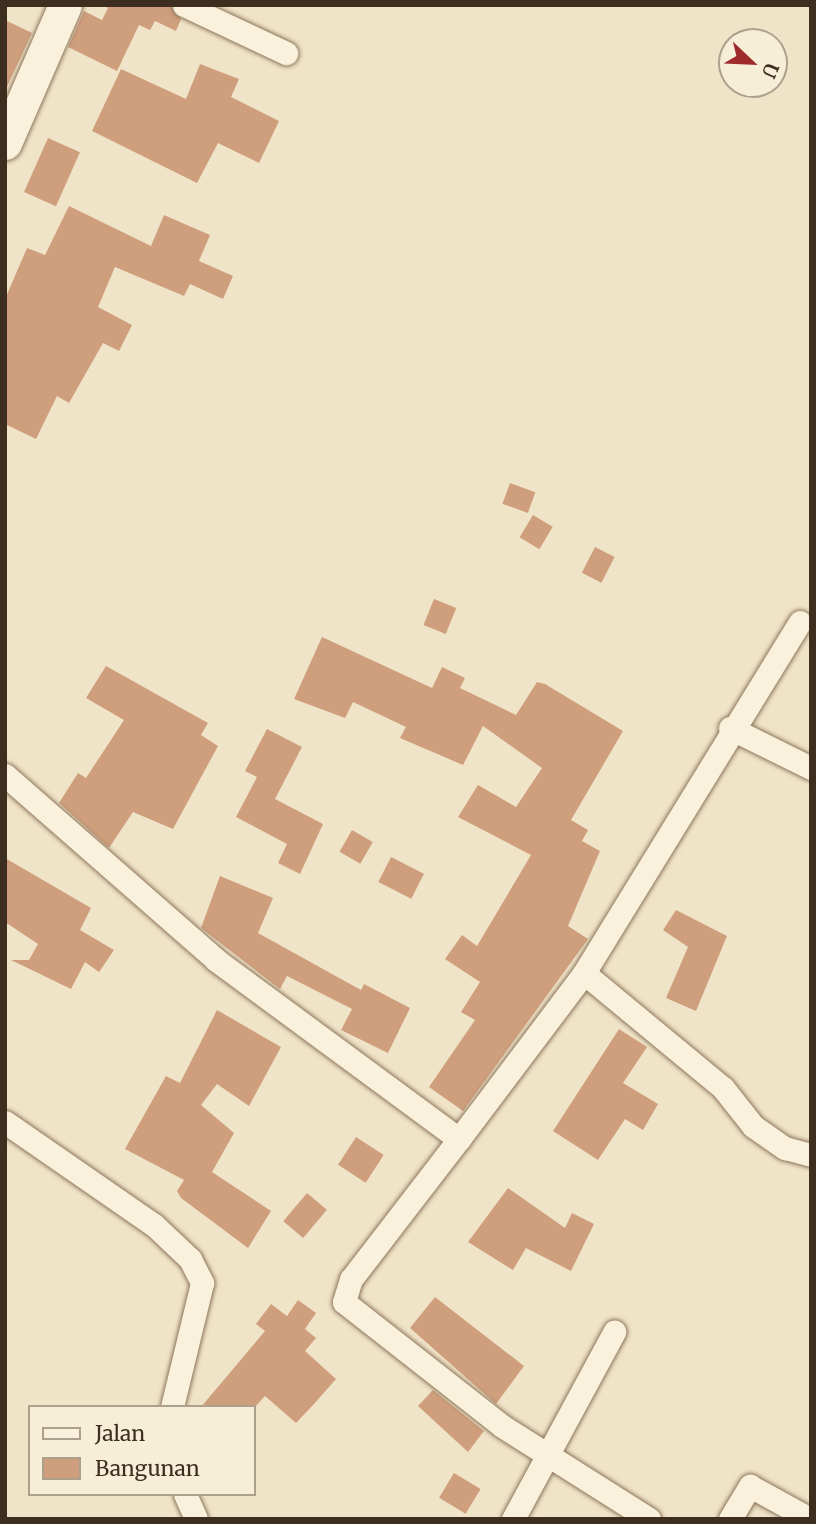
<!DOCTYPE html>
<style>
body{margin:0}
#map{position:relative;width:816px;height:1524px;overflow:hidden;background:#f0e4c8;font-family:Merriweather,serif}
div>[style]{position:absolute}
.building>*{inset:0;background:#cf9f7d;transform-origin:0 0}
.roads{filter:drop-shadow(0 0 2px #8d765c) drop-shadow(0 0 2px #8d765c)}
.street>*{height:23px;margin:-11.5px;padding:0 11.5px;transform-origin:11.5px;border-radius:11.5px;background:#faf1dc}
.secondary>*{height:33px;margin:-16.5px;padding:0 16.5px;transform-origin:16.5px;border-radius:16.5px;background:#faf1dc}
span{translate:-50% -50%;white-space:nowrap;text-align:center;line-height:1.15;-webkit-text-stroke:6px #f7eed8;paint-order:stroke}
.frame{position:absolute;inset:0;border:7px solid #3d2e20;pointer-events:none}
.legend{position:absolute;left:28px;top:1405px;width:228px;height:91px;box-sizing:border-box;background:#f7eed8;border:2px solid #ada18e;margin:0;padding:9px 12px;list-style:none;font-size:21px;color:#3d2e20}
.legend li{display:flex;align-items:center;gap:14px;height:35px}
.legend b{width:35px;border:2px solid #ada18e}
.north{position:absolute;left:718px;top:28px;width:70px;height:70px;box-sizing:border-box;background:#f7eed8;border:2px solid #ada18e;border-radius:50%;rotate:113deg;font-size:19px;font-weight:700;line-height:28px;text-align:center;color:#3d2e20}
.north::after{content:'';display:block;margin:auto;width:24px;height:32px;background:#9e2a2b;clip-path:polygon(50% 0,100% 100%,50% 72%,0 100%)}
</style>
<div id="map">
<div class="building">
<div style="clip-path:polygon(103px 5px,170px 5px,181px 19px,176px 31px,155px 21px,150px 30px,139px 25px,117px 71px,68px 47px,84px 11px,102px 20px,108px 8px)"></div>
<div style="clip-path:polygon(5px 20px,32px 33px,5px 91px)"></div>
<div style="clip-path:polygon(200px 64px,239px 79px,231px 97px,279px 121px,259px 163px,218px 143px,197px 183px,92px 131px,121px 69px,186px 99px)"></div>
<div style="left:48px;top:138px;width:35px;height:59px;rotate:24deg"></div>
<div style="clip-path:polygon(69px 206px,151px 246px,164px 215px,210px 235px,199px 261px,233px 276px,223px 299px,190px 284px,184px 296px,115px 267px,98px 307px,132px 325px,119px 351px,103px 343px,69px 403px,57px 396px,36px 439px,5px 424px,5px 299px,27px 248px,45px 255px)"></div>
<div style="left:510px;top:483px;width:27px;height:22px;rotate:20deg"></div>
<div style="left:533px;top:515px;width:23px;height:26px;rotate:31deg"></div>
<div style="left:595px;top:547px;width:22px;height:29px;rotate:27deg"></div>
<div style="left:434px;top:599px;width:24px;height:28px;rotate:22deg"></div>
<div style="clip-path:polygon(322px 637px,432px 688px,442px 667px,465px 678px,460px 688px,516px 715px,537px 682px,545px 684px,623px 731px,571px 820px,588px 830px,582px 841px,600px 851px,568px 926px,588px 939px,463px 1111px,429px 1087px,475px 1020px,461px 1012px,480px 982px,445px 959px,462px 935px,477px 946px,531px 855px,458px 817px,478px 785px,516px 807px,542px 768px,483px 726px,463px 765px,400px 738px,406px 727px,353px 702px,345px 718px,294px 699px)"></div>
<div style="clip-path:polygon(106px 666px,208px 723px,201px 735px,218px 746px,173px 829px,133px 812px,109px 848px,59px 803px,78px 773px,86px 778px,124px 720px,86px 698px)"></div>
<div style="clip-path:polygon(267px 729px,302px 747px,275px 799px,323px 824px,300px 874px,278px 863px,287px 844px,236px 817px,257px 777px,245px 771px)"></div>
<div style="left:352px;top:830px;width:24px;height:25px;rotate:30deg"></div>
<div style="left:391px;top:857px;width:37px;height:28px;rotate:27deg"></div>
<div style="clip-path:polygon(5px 858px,91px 908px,80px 930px,114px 950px,99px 972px,85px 962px,71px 989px,11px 960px,29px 960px,38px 944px,5px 922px)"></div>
<div style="clip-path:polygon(220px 876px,273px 898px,258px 933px,361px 990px,364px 984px,410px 1008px,388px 1053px,341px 1030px,352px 1009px,287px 976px,280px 989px,201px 928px)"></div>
<div style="clip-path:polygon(676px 910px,727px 936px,696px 1011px,666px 998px,688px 947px,663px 930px)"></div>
<div style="clip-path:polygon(217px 1010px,281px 1047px,249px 1106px,217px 1084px,201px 1105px,234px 1133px,212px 1172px,271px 1211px,248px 1248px,181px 1198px,177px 1191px,184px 1180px,125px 1149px,166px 1076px,180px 1083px)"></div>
<div style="clip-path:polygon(619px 1029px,647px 1047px,623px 1083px,658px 1104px,643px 1130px,625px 1119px,598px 1160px,553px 1131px)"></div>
<div style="left:356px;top:1137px;width:33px;height:33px;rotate:33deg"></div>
<div style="clip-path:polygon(508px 1188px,565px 1228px,572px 1213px,594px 1224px,571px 1271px,526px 1248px,513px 1270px,468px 1242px)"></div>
<div style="left:307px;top:1193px;width:26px;height:37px;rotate:40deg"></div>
<div style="clip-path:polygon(435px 1297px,524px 1366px,496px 1404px,410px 1328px)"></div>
<div style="clip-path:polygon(298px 1300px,316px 1313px,305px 1329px,316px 1338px,305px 1351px,336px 1379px,314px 1404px,296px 1423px,265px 1396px,255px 1407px,201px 1407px,265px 1331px,256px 1324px,271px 1304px,287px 1316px)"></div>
<div style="clip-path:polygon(433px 1390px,484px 1431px,468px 1452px,418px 1406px)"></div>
<div style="left:454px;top:1473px;width:31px;height:29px;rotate:31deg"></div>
</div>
<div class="roads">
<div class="street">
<div style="left:184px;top:5px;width:113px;rotate:25.2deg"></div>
<div style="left:730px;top:728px;width:90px;rotate:26.3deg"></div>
<div style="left:5px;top:775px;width:281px;rotate:41.2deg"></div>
<div style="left:216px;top:960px;width:302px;rotate:36.4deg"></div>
<div style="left:459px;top:1139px;width:177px;rotate:127.6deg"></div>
<div style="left:351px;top:1279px;width:24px;rotate:107deg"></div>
<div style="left:344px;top:1302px;width:201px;rotate:38.1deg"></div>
<div style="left:502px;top:1426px;width:174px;rotate:32.3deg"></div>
<div style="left:584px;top:973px;width:180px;rotate:39.6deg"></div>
<div style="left:723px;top:1088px;width:48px;rotate:51.7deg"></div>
<div style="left:753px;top:1126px;width:39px;rotate:35deg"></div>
<div style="left:785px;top:1148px;width:27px;rotate:15deg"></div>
<div style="left:5px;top:1122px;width:181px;rotate:34.7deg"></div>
<div style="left:154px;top:1225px;width:50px;rotate:43.4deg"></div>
<div style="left:190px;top:1259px;width:27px;rotate:63deg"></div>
<div style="left:202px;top:1283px;width:128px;rotate:103.6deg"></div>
<div style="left:459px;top:1139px;width:208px;rotate:-53deg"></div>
<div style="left:584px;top:973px;width:412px;rotate:-58.4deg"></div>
<div style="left:185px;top:1494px;width:27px;rotate:66deg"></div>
<div style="left:513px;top:1519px;width:213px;rotate:-61.6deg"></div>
<div style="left:730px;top:1519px;width:39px;rotate:-59deg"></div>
<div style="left:750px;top:1486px;width:68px;rotate:28.8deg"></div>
</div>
<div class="secondary">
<div style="left:5px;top:143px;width:150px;rotate:-66.5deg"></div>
</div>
</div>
<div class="frame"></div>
<ul class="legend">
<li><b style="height:9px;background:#faf1dc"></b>Jalan</li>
<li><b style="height:19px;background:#cf9f7d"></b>Bangunan</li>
</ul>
<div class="north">U</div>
</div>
